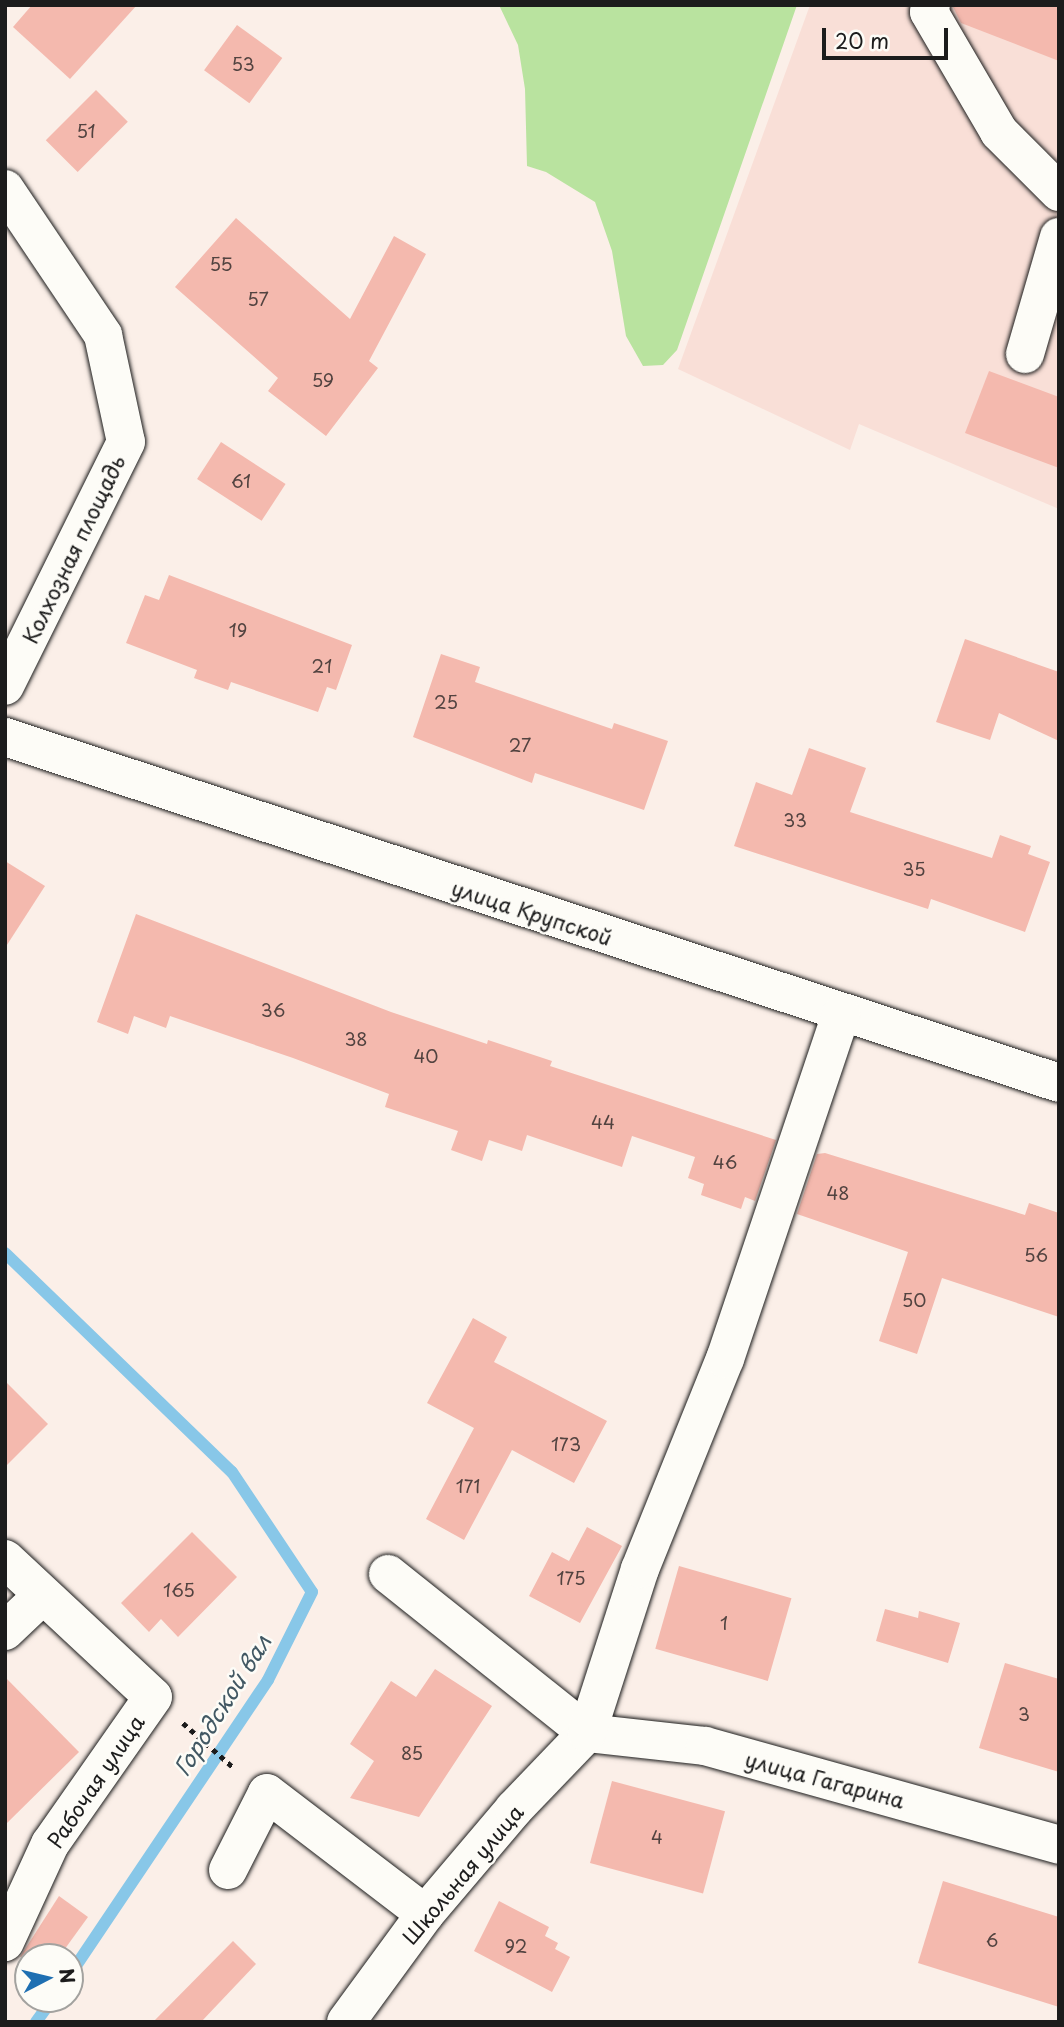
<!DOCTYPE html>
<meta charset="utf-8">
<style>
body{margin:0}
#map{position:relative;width:1064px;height:2027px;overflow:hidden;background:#fbefe8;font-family:"Playpen Sans",sans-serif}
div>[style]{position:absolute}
.built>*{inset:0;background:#f9dfd7}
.green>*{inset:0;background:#b9e39f}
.stream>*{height:12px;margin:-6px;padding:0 6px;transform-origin:6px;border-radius:6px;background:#88c7e8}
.building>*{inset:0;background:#f4b9ae;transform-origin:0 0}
.path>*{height:4.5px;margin-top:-2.25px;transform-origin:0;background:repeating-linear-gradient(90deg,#1c1c1c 0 5px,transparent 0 10px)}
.roads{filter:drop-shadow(0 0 2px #1c1c1c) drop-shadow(0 0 2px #1c1c1c)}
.minor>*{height:38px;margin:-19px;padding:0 19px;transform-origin:19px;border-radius:19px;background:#fdfcf7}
span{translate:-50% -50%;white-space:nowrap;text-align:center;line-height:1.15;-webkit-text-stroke:5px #fdfcf7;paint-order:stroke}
.number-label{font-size:18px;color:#524340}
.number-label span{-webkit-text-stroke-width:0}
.street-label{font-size:21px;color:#1c1c1c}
.water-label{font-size:23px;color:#425863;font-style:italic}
.frame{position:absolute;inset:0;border:7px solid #1c1c1c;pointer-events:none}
.north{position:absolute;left:14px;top:1943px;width:70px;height:70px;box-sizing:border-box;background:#fdfcf7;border:2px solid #a3a29f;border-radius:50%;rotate:83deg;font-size:19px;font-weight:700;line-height:28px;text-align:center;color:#1c1c1c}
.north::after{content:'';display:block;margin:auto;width:24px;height:32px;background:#1f6fb2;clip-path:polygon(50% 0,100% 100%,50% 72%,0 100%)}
.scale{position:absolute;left:822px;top:28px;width:126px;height:32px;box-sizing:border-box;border:4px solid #1c1c1c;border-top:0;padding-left:9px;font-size:21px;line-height:24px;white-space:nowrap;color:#1c1c1c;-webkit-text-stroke:5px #fdfcf7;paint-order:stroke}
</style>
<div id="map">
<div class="built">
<div style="clip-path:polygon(810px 5px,1059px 5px,1059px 509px,859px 424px,850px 450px,678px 369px)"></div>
</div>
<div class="green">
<div style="clip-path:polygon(499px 5px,797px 5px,677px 350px,663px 365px,643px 366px,626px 336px,612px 251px,595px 202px,546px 172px,527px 166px,525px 89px,518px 45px)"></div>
</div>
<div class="stream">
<div style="left:5px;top:1253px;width:315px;rotate:44deg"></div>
<div style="left:232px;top:1472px;width:144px;rotate:56.3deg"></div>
<div style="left:312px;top:1592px;width:98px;rotate:116.6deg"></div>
<div style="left:268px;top:1680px;width:355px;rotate:123.9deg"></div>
<div style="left:36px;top:2022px;width:29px;rotate:-54deg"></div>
</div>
<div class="building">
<div style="clip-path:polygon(32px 5px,137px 5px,70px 79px,13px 27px)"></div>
<div style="clip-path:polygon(952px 5px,1059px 5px,1059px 61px,961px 23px)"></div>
<div style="left:237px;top:25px;width:56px;height:56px;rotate:36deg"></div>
<div style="left:96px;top:90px;width:45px;height:71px;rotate:45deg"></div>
<div style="clip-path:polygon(236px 218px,350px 319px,394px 236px,426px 254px,369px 361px,378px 368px,326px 436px,268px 391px,278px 378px,175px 287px)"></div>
<div style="clip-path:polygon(989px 371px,1059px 397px,1059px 468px,965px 433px)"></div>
<div style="left:221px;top:442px;width:77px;height:44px;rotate:33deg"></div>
<div style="clip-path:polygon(169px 575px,352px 645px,336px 690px,327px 687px,318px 712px,231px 682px,228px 690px,194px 678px,197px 670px,126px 643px,145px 595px,159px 600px)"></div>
<div style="clip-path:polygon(965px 639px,1059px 672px,1059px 741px,999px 713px,990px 740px,936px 722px)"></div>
<div style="clip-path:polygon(441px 654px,480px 667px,475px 682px,612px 729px,614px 723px,668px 741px,644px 810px,535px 773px,532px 783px,413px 737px)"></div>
<div style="clip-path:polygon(809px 748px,866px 768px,850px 812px,992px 858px,1000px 835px,1031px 846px,1028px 854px,1050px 862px,1025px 932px,931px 899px,928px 909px,734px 846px,756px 782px,792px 795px)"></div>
<div style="clip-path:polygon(5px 861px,45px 886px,5px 948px)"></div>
<div style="clip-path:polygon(136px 914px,391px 1012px,487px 1044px,488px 1040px,552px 1061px,550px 1066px,776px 1140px,755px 1201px,745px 1197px,741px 1209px,701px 1195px,704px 1184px,688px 1178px,695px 1157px,632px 1136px,622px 1167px,527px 1135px,522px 1151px,489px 1140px,482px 1161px,451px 1150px,458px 1131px,385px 1107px,389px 1094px,293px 1058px,170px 1016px,166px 1028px,134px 1016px,128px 1034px,97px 1022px)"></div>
<div style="clip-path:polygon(825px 1153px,1025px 1215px,1029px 1203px,1059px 1213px,1059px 1317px,942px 1278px,917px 1354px,879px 1341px,908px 1252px,797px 1214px,817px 1154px)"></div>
<div style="clip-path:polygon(473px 1318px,507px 1337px,494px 1362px,607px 1421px,574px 1483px,512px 1450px,464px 1540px,426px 1519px,474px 1428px,427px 1403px)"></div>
<div style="clip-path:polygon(5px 1381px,48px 1424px,5px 1467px)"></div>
<div style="clip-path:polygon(587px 1527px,622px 1546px,580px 1623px,529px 1596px,552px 1552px,569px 1561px)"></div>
<div style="clip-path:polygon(192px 1532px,237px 1577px,178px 1637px,161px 1619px,149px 1632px,121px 1603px)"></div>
<div style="left:679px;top:1566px;width:117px;height:86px;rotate:16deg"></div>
<div style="clip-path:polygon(885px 1609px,918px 1618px,919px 1611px,960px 1623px,948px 1663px,876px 1641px)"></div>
<div style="clip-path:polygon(1005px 1663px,1059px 1679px,1059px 1772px,979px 1748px)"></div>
<div style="clip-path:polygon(435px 1669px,492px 1706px,419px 1817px,350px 1798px,374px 1761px,350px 1744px,391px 1681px,416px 1697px)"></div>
<div style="clip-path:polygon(5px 1677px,79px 1752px,5px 1825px)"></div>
<div style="left:612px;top:1781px;width:117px;height:85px;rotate:15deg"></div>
<div style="clip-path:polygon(943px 1881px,1059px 1917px,1059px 2007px,918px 1963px)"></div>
<div style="clip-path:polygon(59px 1896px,88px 1917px,59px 1957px,20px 1957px)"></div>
<div style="clip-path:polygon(499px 1901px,549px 1927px,545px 1936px,558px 1943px,555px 1949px,570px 1957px,552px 1992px,474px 1951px)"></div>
<div style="clip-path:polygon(233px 1941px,256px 1964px,201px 2022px,153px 2022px)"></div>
</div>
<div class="path">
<div style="left:183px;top:1723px;width:68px;rotate:41.4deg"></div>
</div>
<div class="roads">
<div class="minor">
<div style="left:931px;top:5px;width:7px;rotate:106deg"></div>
<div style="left:929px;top:12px;width:139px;rotate:59.7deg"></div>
<div style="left:999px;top:132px;width:85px;rotate:45deg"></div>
<div style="left:5px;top:189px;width:176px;rotate:56.1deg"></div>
<div style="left:103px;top:335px;width:109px;rotate:77.9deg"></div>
<div style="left:126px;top:442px;width:272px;rotate:116.4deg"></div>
<div style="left:1025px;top:354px;width:122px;rotate:-73.8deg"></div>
<div style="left:5px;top:737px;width:1109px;rotate:18.17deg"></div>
<div style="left:5px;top:1559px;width:202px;rotate:43deg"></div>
<div style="left:153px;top:1697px;width:179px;rotate:125deg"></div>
<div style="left:50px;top:1844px;width:108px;rotate:114.7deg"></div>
<div style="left:388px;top:1574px;width:255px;rotate:38.6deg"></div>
<div style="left:5px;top:1631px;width:52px;rotate:-43.5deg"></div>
<div style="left:587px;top:1733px;width:119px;rotate:6.3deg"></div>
<div style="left:705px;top:1746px;width:368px;rotate:15.6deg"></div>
<div style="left:228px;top:1870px;width:86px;rotate:-63.1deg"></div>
<div style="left:267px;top:1793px;width:199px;rotate:37.4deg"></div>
<div style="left:346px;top:2022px;width:134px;rotate:-53.8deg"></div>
<div style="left:425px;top:1914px;width:138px;rotate:-49.7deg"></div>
<div style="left:514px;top:1809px;width:105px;rotate:-46.2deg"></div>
<div style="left:587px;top:1733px;width:172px;rotate:-72.1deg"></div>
<div style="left:640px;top:1569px;width:227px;rotate:-68deg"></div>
<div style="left:725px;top:1359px;width:364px;rotate:-71.4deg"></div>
</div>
</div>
<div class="number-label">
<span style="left:243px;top:64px">53</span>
<span style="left:86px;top:131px">51</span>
<span style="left:221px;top:264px">55</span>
<span style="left:258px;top:299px">57</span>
<span style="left:323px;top:380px">59</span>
<span style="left:241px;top:481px">61</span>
<span style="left:238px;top:630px">19</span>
<span style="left:322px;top:666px">21</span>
<span style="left:446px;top:702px">25</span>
<span style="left:520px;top:745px">27</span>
<span style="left:795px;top:820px">33</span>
<span style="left:914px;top:869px">35</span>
<span style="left:273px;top:1010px">36</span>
<span style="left:356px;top:1039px">38</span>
<span style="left:426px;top:1056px">40</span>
<span style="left:603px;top:1122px">44</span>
<span style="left:725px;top:1162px">46</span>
<span style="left:838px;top:1193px">48</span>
<span style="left:1036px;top:1255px">56</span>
<span style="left:914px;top:1300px">50</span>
<span style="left:566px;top:1444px">173</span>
<span style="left:468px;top:1486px">171</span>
<span style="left:571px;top:1578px">175</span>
<span style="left:179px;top:1590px">165</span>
<span style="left:724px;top:1623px">1</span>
<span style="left:1024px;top:1714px">3</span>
<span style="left:412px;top:1753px">85</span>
<span style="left:657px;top:1837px">4</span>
<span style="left:992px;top:1940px">6</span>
<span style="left:516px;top:1946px">92</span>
</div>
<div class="street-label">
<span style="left:73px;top:549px;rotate:-64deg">Колхозная площадь</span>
<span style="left:532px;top:912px;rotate:18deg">улица Крупской</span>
<span style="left:825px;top:1779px;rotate:15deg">улица Гагарина</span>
<span style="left:95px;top:1781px;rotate:-56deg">Рабочая улица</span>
<span style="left:462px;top:1874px;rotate:-50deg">Школьная улица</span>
</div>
<div class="water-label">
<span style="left:222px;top:1705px;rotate:-58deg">Городской вал</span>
</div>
<div class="frame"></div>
<div class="north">N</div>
<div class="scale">20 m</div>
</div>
